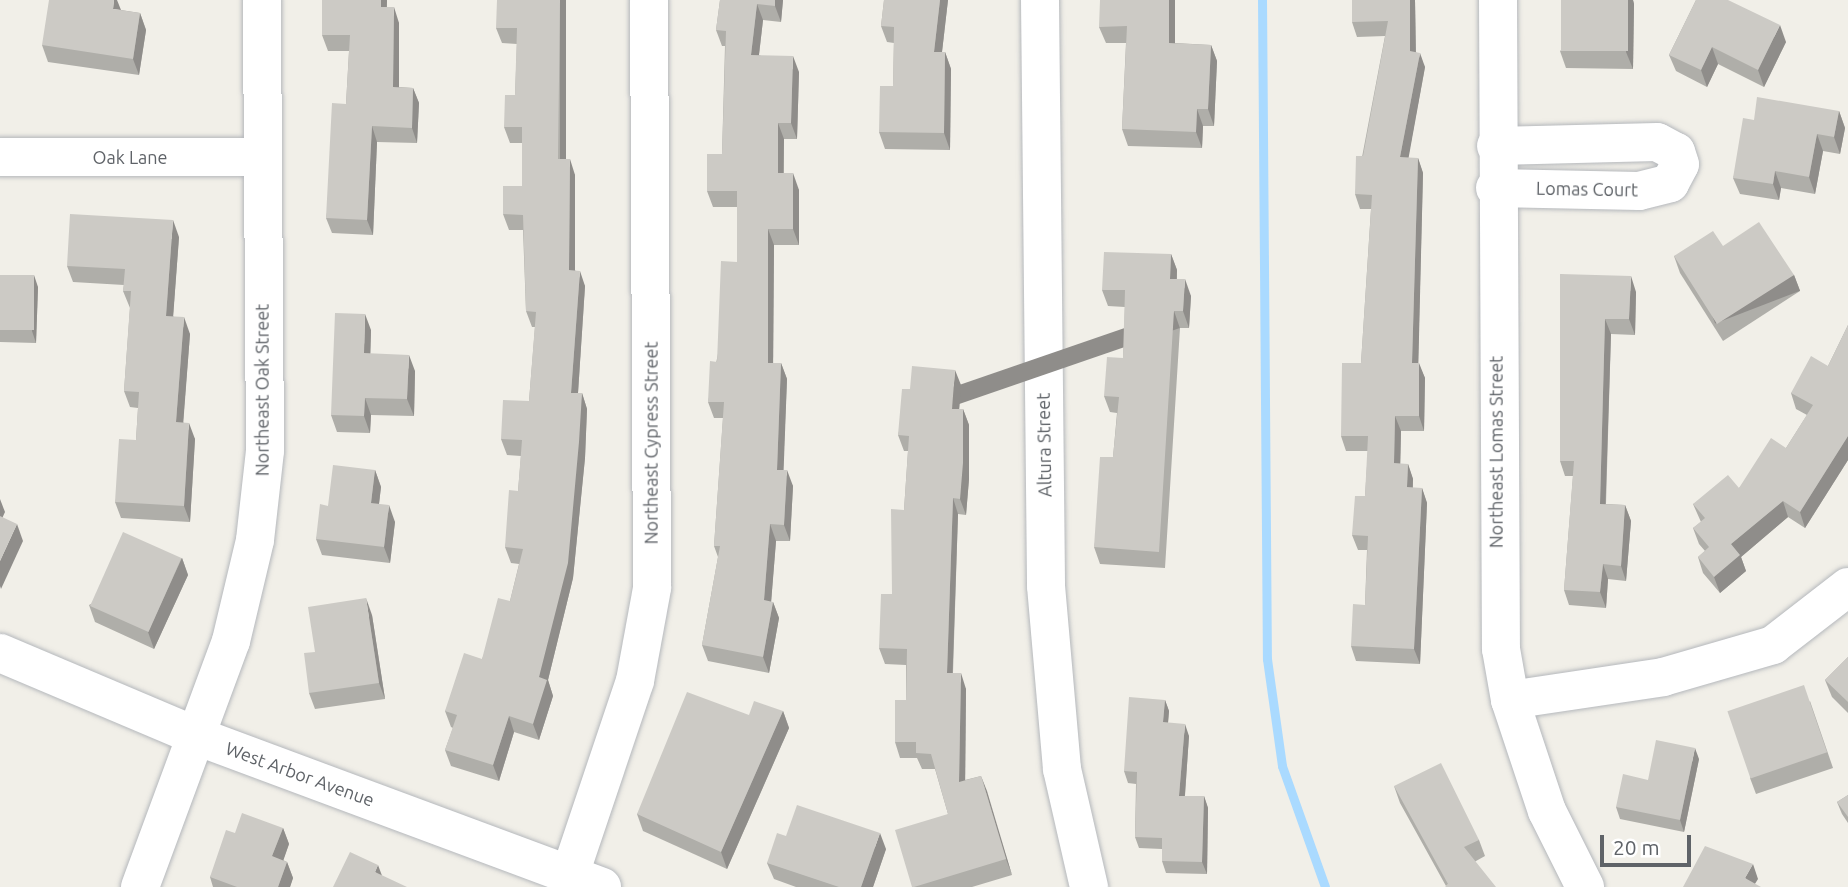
<!DOCTYPE html>
<style>
body{margin:0}
#map{position:relative;width:1848px;height:887px;overflow:hidden;background:#f1efe8;font-family:Ubuntu,sans-serif}
div>[style]{position:absolute}
.stream>*{height:9px;margin:-4.5px;padding:0 4.5px;transform-origin:4.5px;border-radius:4.5px;background:#aadaff}
.roads{filter:drop-shadow(0 0 2px #b5b8bc) drop-shadow(0 0 2px #b5b8bc)}
.minor>*{height:38px;margin:-19px;padding:0 19px;transform-origin:19px;border-radius:19px;background:#fff}
.wall>*{inset:0;background:#afaea9}
.shaded-wall>*{inset:0;background:#8f8d8a;transform-origin:0 0}
.building>*{inset:0;background:#cccac5;transform-origin:0 0}
span{translate:-50% -50%;white-space:nowrap;text-align:center;line-height:1.15;-webkit-text-stroke:5px #fff;paint-order:stroke}
.street-label{font-size:18px;color:#5f6368}
.scale{position:absolute;left:1600px;top:835px;width:91px;height:32px;box-sizing:border-box;border:4px solid #5f6368;border-top:0;padding-left:9px;font-size:21px;line-height:24px;white-space:nowrap;color:#5f6368;-webkit-text-stroke:5px #fff;paint-order:stroke}
</style>
<div id="map">
<div class="stream">
<div style="left:1262px;top:0;width:659px;rotate:89.57deg"></div>
<div style="left:1267px;top:659px;width:108px;rotate:82deg"></div>
<div style="left:1282px;top:766px;width:128px;rotate:70.4deg"></div>
</div>
<div class="roads">
<div class="minor">
<div style="left:1040px;top:0;width:586px;rotate:89.41deg"></div>
<div style="left:1046px;top:586px;width:184px;rotate:85deg"></div>
<div style="left:1062px;top:769px;width:121px;rotate:77.1deg"></div>
<div style="left:1498px;top:0;width:649px;rotate:89.74deg"></div>
<div style="left:1501px;top:649px;width:52px;rotate:80deg"></div>
<div style="left:1510px;top:700px;width:117px;rotate:71.6deg"></div>
<div style="left:1547px;top:811px;width:85px;rotate:63.4deg"></div>
<div style="left:0;top:157px;width:260px"></div>
<div style="left:1495px;top:188px;width:144px;rotate:1.2deg"></div>
<div style="left:1639px;top:191px;width:32px;rotate:-14deg"></div>
<div style="left:1670px;top:183px;width:21px;rotate:-62deg"></div>
<div style="left:1680px;top:164px;width:13px;rotate:-108deg"></div>
<div style="left:1676px;top:152px;width:21px;rotate:-152deg"></div>
<div style="left:1657px;top:142px;width:161px;rotate:178.6deg"></div>
<div style="left:0;top:653px;width:216px;rotate:22.9deg"></div>
<div style="left:199px;top:737px;width:430px;rotate:20.4deg"></div>
<div style="left:1510px;top:700px;width:155px;rotate:-8.5deg"></div>
<div style="left:1663px;top:677px;width:115px;rotate:-16.2deg"></div>
<div style="left:1773px;top:645px;width:95px;rotate:-37.7deg"></div>
<div style="left:570px;top:874px;width:204px;rotate:-71.4deg"></div>
<div style="left:635px;top:681px;width:95px;rotate:-79.6deg"></div>
<div style="left:652px;top:588px;width:588px;rotate:-90.29deg"></div>
<div style="left:140px;top:887px;width:262px;rotate:-69.7deg"></div>
<div style="left:231px;top:641px;width:104px;rotate:-76.6deg"></div>
<div style="left:255px;top:540px;width:90px;rotate:-83.6deg"></div>
<div style="left:265px;top:451px;width:451px;rotate:-90.4deg"></div>
</div>
</div>
<div class="wall">
<div style="clip-path:polygon(322px 0,387px 0,387px 7px,399px 23px,399px 87px,413px 88px,419px 103px,417px 143px,377px 142px,373px 235px,332px 233px,326px 218px,346px 104px,349px 51px,328px 51px,322px 35px)"></div>
<div style="clip-path:polygon(566px 0,564px 159px,575px 175px,575px 270px,585px 286px,578px 393px,582px 393px,587px 409px,585px 458px,573px 578px,548px 680px,553px 696px,539px 740px,514px 732px,499px 781px,451px 766px,445px 750px,453px 728px,451px 727px,445px 711px,482px 659px,510px 601px,519px 564px,511px 563px,505px 547px,518px 491px,521px 456px,507px 455px,501px 439px,529px 401px,535px 327px,532px 327px,526px 311px,523px 230px,509px 230px,503px 214px,522px 186px,522px 143px,510px 143px,504px 127px,515px 95px,517px 44px,502px 43px,496px 28px)"></div>
<div style="clip-path:polygon(720px 0,783px 0,781px 22px,763px 20px,759px 55px,799px 72px,797px 139px,784px 139px,784px 173px,799px 190px,799px 245px,774px 245px,773px 363px,781px 363px,787px 379px,783px 470px,793px 486px,790px 541px,776px 541px,771px 602px,773px 602px,779px 618px,769px 673px,708px 661px,702px 645px,718px 557px,714px 546px,723px 418px,714px 418px,708px 402px,737px 262px,737px 207px,713px 207px,707px 191px,722px 154px,725px 46px,722px 46px,716px 30px)"></div>
<div style="clip-path:polygon(884px 0,948px 0,942px 52px,945px 52px,951px 69px,950px 150px,885px 149px,879px 132px,893px 86px,894px 43px,887px 42px,881px 26px)"></div>
<div style="clip-path:polygon(1175px 0,1175px 43px,1211px 45px,1217px 61px,1214px 126px,1203px 126px,1202px 148px,1128px 146px,1122px 129px,1126px 43px,1106px 43px,1099px 27px)"></div>
<div style="clip-path:polygon(1352px 0,1415px 0,1416px 52px,1425px 67px,1408px 158px,1418px 158px,1423px 173px,1418px 363px,1425px 378px,1424px 431px,1401px 431px,1400px 464px,1408px 464px,1413px 479px,1413px 488px,1422px 488px,1427px 503px,1420px 664px,1356px 661px,1351px 646px,1365px 605px,1367px 550px,1358px 550px,1352px 535px,1365px 496px,1368px 451px,1346px 451px,1341px 436px,1361px 363px,1371px 209px,1360px 209px,1355px 194px,1385px 36px,1357px 37px,1352px 22px)"></div>
<div style="clip-path:polygon(1628px 0,1633px 0,1634px 4px,1633px 69px,1566px 68px,1560px 51px)"></div>
<div style="clip-path:polygon(1696px 0,1786px 42px,1764px 87px,1718px 64px,1707px 87px,1676px 71px,1669px 55px)"></div>
<div style="clip-path:polygon(121px 10px,140px 13px,146px 30px,139px 75px,48px 62px,42px 45px)"></div>
<div style="clip-path:polygon(1839px 111px,1845px 128px,1840px 154px,1823px 151px,1815px 194px,1781px 188px,1779px 200px,1740px 194px,1733px 178px,1754px 120px)"></div>
<div style="clip-path:polygon(179px 237px,173px 316px,190px 334px,183px 422px,195px 439px,190px 522px,121px 518px,115px 502px,136px 440px,138px 408px,130px 407px,124px 391px,130px 308px,123px 291px,124px 285px,73px 282px,67px 266px)"></div>
<div style="clip-path:polygon(1723px 246px,1794px 275px,1800px 291px,1723px 341px,1680px 273px,1674px 256px)"></div>
<div style="clip-path:polygon(1171px 254px,1177px 270px,1177px 279px,1191px 296px,1189px 328px,1180px 328px,1165px 568px,1100px 564px,1094px 547px,1113px 457px,1117px 413px,1110px 412px,1104px 396px,1123px 358px,1125px 307px,1108px 306px,1102px 290px)"></div>
<div style="clip-path:polygon(1560px 274px,1636px 292px,1635px 335px,1611px 334px,1606px 504px,1625px 505px,1631px 521px,1626px 581px,1608px 579px,1606px 608px,1569px 605px,1564px 590px,1573px 476px,1565px 476px,1560px 461px)"></div>
<div style="clip-path:polygon(0 275px,38px 287px,36px 343px,0 342px)"></div>
<div style="clip-path:polygon(1848px 325px,1848px 460px,1805px 528px,1788px 517px,1741px 557px,1746px 571px,1720px 593px,1703px 573px,1698px 557px,1705px 551px,1699px 544px,1693px 528px,1701px 522px,1693px 504px,1739px 488px,1786px 448px,1807px 415px,1796px 409px,1791px 393px,1828px 366px)"></div>
<div style="clip-path:polygon(371px 330px,370px 354px,415px 371px,414px 416px,371px 415px,370px 433px,337px 432px,331px 415px)"></div>
<div style="clip-path:polygon(961px 385px,959px 409px,963px 409px,969px 425px,969px 479px,966px 515px,958px 514px,953px 673px,966px 689px,965px 780px,981px 776px,1012px 875px,972px 887px,912px 887px,948px 814px,935px 769px,922px 769px,917px 758px,900px 758px,895px 742px,906px 700px,906px 665px,885px 664px,879px 648px,892px 594px,904px 510px,908px 451px,904px 451px,898px 435px,910px 389px)"></div>
<div style="clip-path:polygon(375px 470px,381px 487px,379px 504px,395px 522px,390px 563px,322px 555px,316px 539px,328px 506px)"></div>
<div style="clip-path:polygon(182px 558px,188px 575px,154px 649px,95px 622px,89px 605px)"></div>
<div style="clip-path:polygon(372px 615px,385px 699px,315px 709px,309px 693px,315px 652px)"></div>
<div style="clip-path:polygon(1848px 657px,1848px 713px,1832px 697px,1825px 680px)"></div>
<div style="clip-path:polygon(1165px 700px,1169px 711px,1168px 723px,1189px 736px,1185px 796px,1204px 796px,1208px 808px,1207px 874px,1166px 873px,1162px 861px,1162px 849px,1139px 848px,1135px 837px,1136px 784px,1128px 783px,1124px 771px)"></div>
<div style="clip-path:polygon(1810px 701px,1833px 768px,1756px 794px,1750px 778px)"></div>
<div style="clip-path:polygon(783px 711px,789px 728px,727px 869px,643px 831px,637px 814px,749px 715px)"></div>
<div style="clip-path:polygon(1699px 759px,1684px 832px,1620px 819px,1616px 807px,1648px 780px)"></div>
<div style="clip-path:polygon(1394px 786px,1479px 840px,1485px 856px,1476px 861px,1446px 886px,1400px 803px)"></div>
<div style="clip-path:polygon(1848px 795px,1848px 823px,1842px 814px,1837px 802px)"></div>
<div style="clip-path:polygon(283px 828px,289px 844px,283px 860px,287px 862px,293px 878px,290px 887px,213px 887px,210px 877px,235px 833px)"></div>
<div style="clip-path:polygon(786px 836px,886px 849px,873px 887px,796px 887px,774px 879px,767px 863px)"></div>
</div>
<div class="shaded-wall">
<div style="clip-path:polygon(114px 0,117px 0,121px 10px,113px 9px)"></div>
<div style="clip-path:polygon(381px 0,387px 0,386px 23px,381px 7px)"></div>
<div style="left:560px;top:0;width:6px;height:159px"></div>
<div style="clip-path:polygon(775px 0,783px 0,781px 22px,775px 6px)"></div>
<div style="clip-path:polygon(940px 0,948px 0,940px 69px,934px 52px)"></div>
<div style="clip-path:polygon(1169px 0,1175px 0,1175px 60px,1169px 43px)"></div>
<div style="clip-path:polygon(1410px 0,1415px 0,1416px 66px,1410px 51px)"></div>
<div style="clip-path:polygon(1628px 0,1633px 0,1634px 4px,1633px 69px,1626px 52px)"></div>
<div style="clip-path:polygon(757px 4px,763px 20px,757px 71px,751px 55px)"></div>
<div style="clip-path:polygon(394px 7px,399px 23px,399px 103px,393px 87px)"></div>
<div style="clip-path:polygon(140px 13px,146px 30px,139px 75px,133px 59px)"></div>
<div style="clip-path:polygon(1780px 25px,1786px 42px,1764px 87px,1758px 70px)"></div>
<div style="clip-path:polygon(1211px 45px,1217px 61px,1214px 126px,1208px 109px)"></div>
<div style="clip-path:polygon(1712px 47px,1718px 64px,1707px 87px,1701px 70px)"></div>
<div style="clip-path:polygon(945px 52px,951px 69px,950px 150px,944px 133px)"></div>
<div style="clip-path:polygon(1420px 53px,1425px 67px,1406px 172px,1400px 157px)"></div>
<div style="clip-path:polygon(793px 56px,799px 72px,797px 139px,791px 123px)"></div>
<div style="clip-path:polygon(413px 88px,419px 103px,417px 143px,412px 128px)"></div>
<div style="clip-path:polygon(1197px 109px,1203px 126px,1202px 148px,1196px 132px)"></div>
<div style="clip-path:polygon(1839px 111px,1845px 128px,1840px 154px,1834px 137px)"></div>
<div style="clip-path:polygon(778px 123px,784px 139px,783px 189px,778px 173px)"></div>
<div style="clip-path:polygon(372px 126px,377px 142px,373px 235px,367px 220px)"></div>
<div style="clip-path:polygon(1817px 134px,1823px 151px,1815px 194px,1809px 177px)"></div>
<div style="clip-path:polygon(1418px 158px,1423px 173px,1418px 378px,1412px 363px)"></div>
<div style="clip-path:polygon(570px 159px,575px 175px,575px 286px,569px 270px)"></div>
<div style="clip-path:polygon(1775px 171px,1781px 188px,1779px 200px,1773px 184px)"></div>
<div style="clip-path:polygon(793px 173px,799px 190px,799px 245px,793px 229px)"></div>
<div style="clip-path:polygon(173px 220px,179px 237px,172px 332px,166px 316px)"></div>
<div style="clip-path:polygon(768px 229px,774px 245px,773px 379px,768px 363px)"></div>
<div style="clip-path:polygon(1171px 254px,1177px 270px,1176px 295px,1170px 279px)"></div>
<div style="clip-path:polygon(580px 271px,585px 286px,577px 408px,571px 393px)"></div>
<div style="clip-path:polygon(34px 275px,38px 287px,36px 343px,32px 331px)"></div>
<div style="left:1794px;top:275px;width:17px;height:91px;rotate:69deg"></div>
<div style="clip-path:polygon(1631px 276px,1636px 292px,1635px 335px,1629px 319px)"></div>
<div style="clip-path:polygon(1185px 279px,1191px 296px,1189px 328px,1183px 311px)"></div>
<div style="left:1174px;top:311px;width:18px;height:241px;rotate:71deg"></div>
<div style="clip-path:polygon(365px 314px,371px 330px,370px 370px,364px 353px)"></div>
<div style="clip-path:polygon(184px 317px,190px 334px,182px 439px,176px 422px)"></div>
<div style="clip-path:polygon(1605px 319px,1611px 334px,1605px 519px,1600px 504px)"></div>
<div style="clip-path:polygon(409px 355px,415px 371px,414px 416px,407px 399px)"></div>
<div style="clip-path:polygon(781px 363px,787px 379px,783px 486px,777px 470px)"></div>
<div style="clip-path:polygon(1419px 363px,1425px 378px,1424px 431px,1419px 416px)"></div>
<div style="clip-path:polygon(955px 370px,961px 385px,958px 425px,952px 409px)"></div>
<div style="clip-path:polygon(582px 393px,587px 409px,585px 458px,573px 578px,548px 680px,553px 696px,539px 740px,533px 724px,539px 677px)"></div>
<div style="clip-path:polygon(365px 398px,371px 415px,370px 433px,364px 416px)"></div>
<div style="clip-path:polygon(963px 409px,969px 425px,969px 479px,966px 515px,960px 499px)"></div>
<div style="clip-path:polygon(1395px 416px,1401px 431px,1400px 478px,1394px 463px)"></div>
<div style="clip-path:polygon(189px 423px,195px 439px,190px 522px,184px 506px)"></div>
<div style="clip-path:polygon(1848px 436px,1848px 460px,1805px 528px,1800px 512px)"></div>
<div style="clip-path:polygon(1408px 464px,1413px 479px,1412px 502px,1407px 487px)"></div>
<div style="clip-path:polygon(375px 470px,381px 487px,377px 520px,371px 503px)"></div>
<div style="clip-path:polygon(787px 470px,793px 486px,790px 541px,784px 525px)"></div>
<div style="clip-path:polygon(1422px 488px,1427px 503px,1420px 664px,1414px 649px)"></div>
<div style="clip-path:polygon(953px 498px,958px 514px,952px 689px,947px 673px)"></div>
<div style="clip-path:polygon(0 499px,5px 512px,0 523px)"></div>
<div style="clip-path:polygon(1783px 501px,1788px 517px,1741px 557px,1746px 571px,1720px 593px,1714px 577px,1731px 544px)"></div>
<div style="clip-path:polygon(389px 505px,395px 522px,390px 563px,384px 547px)"></div>
<div style="clip-path:polygon(1625px 505px,1631px 521px,1626px 581px,1621px 566px)"></div>
<div style="clip-path:polygon(17px 524px,23px 541px,1px 589px,0 586px,0 561px)"></div>
<div style="clip-path:polygon(770px 524px,776px 541px,770px 616px,764px 600px)"></div>
<div style="clip-path:polygon(182px 558px,188px 575px,154px 649px,148px 632px)"></div>
<div style="clip-path:polygon(1603px 564px,1608px 579px,1606px 608px,1600px 592px)"></div>
<div style="clip-path:polygon(366px 598px,372px 615px,385px 699px,379px 683px)"></div>
<div style="clip-path:polygon(773px 602px,779px 618px,769px 673px,763px 657px)"></div>
<div style="clip-path:polygon(961px 673px,966px 689px,965px 798px,959px 782px)"></div>
<div style="clip-path:polygon(1165px 700px,1169px 711px,1167px 734px,1163px 722px)"></div>
<div style="clip-path:polygon(783px 711px,789px 728px,727px 869px,721px 852px)"></div>
<div style="clip-path:polygon(509px 716px,514px 732px,499px 781px,493px 765px)"></div>
<div style="clip-path:polygon(1185px 724px,1189px 736px,1184px 807px,1179px 796px)"></div>
<div style="clip-path:polygon(1695px 748px,1699px 759px,1684px 832px,1680px 820px)"></div>
<div style="clip-path:polygon(981px 776px,987px 791px,1012px 875px,1006px 859px)"></div>
<div style="clip-path:polygon(1204px 796px,1208px 808px,1207px 874px,1202px 862px)"></div>
<div style="clip-path:polygon(283px 828px,289px 844px,279px 873px,272px 856px)"></div>
<div style="clip-path:polygon(880px 833px,886px 849px,873px 887px,861px 887px)"></div>
<div style="clip-path:polygon(287px 862px,293px 878px,290px 887px,278px 887px)"></div>
<div style="clip-path:polygon(1753px 864px,1758px 879px,1753px 887px,1745px 878px)"></div>
<div style="clip-path:polygon(378px 865px,384px 881px,375px 872px)"></div>
</div>
<div class="building">
<div style="clip-path:polygon(49px 0,114px 0,113px 9px,140px 13px,133px 59px,42px 45px)"></div>
<div style="clip-path:polygon(322px 0,381px 0,381px 7px,394px 7px,393px 87px,413px 88px,412px 128px,372px 126px,367px 220px,326px 218px,332px 103px,346px 104px,350px 35px,322px 35px)"></div>
<div style="clip-path:polygon(497px 0,560px 0,558px 159px,570px 159px,569px 270px,580px 271px,571px 393px,582px 393px,579px 442px,568px 563px,539px 677px,547px 680px,533px 724px,509px 716px,493px 765px,445px 750px,457px 715px,445px 711px,464px 653px,482px 659px,498px 598px,510px 601px,523px 549px,505px 547px,509px 490px,518px 491px,522px 440px,501px 439px,503px 400px,529px 401px,536px 312px,526px 311px,523px 215px,503px 214px,503px 186px,522px 186px,522px 127px,504px 127px,505px 95px,515px 95px,517px 28px,496px 28px)"></div>
<div style="clip-path:polygon(720px 0,775px 0,775px 6px,757px 4px,751px 55px,793px 56px,791px 123px,778px 123px,778px 173px,793px 173px,793px 229px,768px 229px,768px 363px,781px 363px,777px 470px,787px 470px,784px 525px,770px 524px,764px 600px,773px 602px,763px 657px,702px 645px,720px 546px,714px 546px,724px 402px,708px 402px,710px 361px,717px 362px,721px 261px,737px 262px,737px 191px,707px 191px,707px 154px,722px 154px,726px 31px,716px 30px)"></div>
<div style="clip-path:polygon(884px 0,940px 0,934px 52px,945px 52px,944px 133px,879px 132px,880px 86px,893px 86px,894px 27px,881px 26px)"></div>
<div style="clip-path:polygon(1100px 0,1169px 0,1169px 43px,1211px 45px,1208px 109px,1197px 109px,1196px 132px,1122px 129px,1127px 26px,1099px 27px)"></div>
<div style="clip-path:polygon(1352px 0,1410px 0,1410px 51px,1420px 53px,1400px 157px,1418px 158px,1412px 363px,1419px 363px,1419px 416px,1395px 416px,1394px 463px,1408px 464px,1407px 487px,1422px 488px,1414px 649px,1351px 646px,1353px 604px,1365px 605px,1368px 536px,1352px 535px,1355px 496px,1365px 496px,1368px 436px,1341px 436px,1342px 363px,1361px 363px,1372px 195px,1355px 194px,1356px 156px,1363px 156px,1388px 21px,1352px 22px)"></div>
<div style="left:1561px;top:0;width:67px;height:51px"></div>
<div style="clip-path:polygon(1696px 0,1728px 0,1780px 25px,1758px 70px,1712px 47px,1701px 70px,1669px 55px)"></div>
<div style="clip-path:polygon(1757px 97px,1839px 111px,1834px 137px,1817px 134px,1809px 177px,1775px 171px,1773px 184px,1733px 178px,1743px 118px,1754px 120px)"></div>
<div style="clip-path:polygon(70px 214px,173px 220px,166px 316px,184px 317px,176px 422px,189px 423px,184px 506px,115px 502px,119px 439px,136px 440px,139px 392px,124px 391px,131px 291px,123px 291px,125px 269px,67px 266px)"></div>
<div style="clip-path:polygon(1759px 222px,1794px 275px,1717px 324px,1674px 256px,1713px 231px,1723px 246px)"></div>
<div style="clip-path:polygon(1104px 252px,1171px 254px,1170px 279px,1185px 279px,1183px 311px,1174px 311px,1159px 552px,1094px 547px,1100px 457px,1113px 457px,1119px 397px,1104px 396px,1107px 357px,1123px 358px,1125px 290px,1102px 290px)"></div>
<div style="clip-path:polygon(1560px 274px,1631px 276px,1629px 319px,1605px 319px,1600px 504px,1625px 505px,1621px 566px,1603px 564px,1600px 592px,1564px 590px,1574px 461px,1560px 461px)"></div>
<div style="left:0;top:275px;width:34px;height:55px"></div>
<div style="clip-path:polygon(335px 313px,365px 314px,364px 353px,409px 355px,407px 399px,365px 398px,364px 416px,331px 415px)"></div>
<div style="clip-path:polygon(1848px 325px,1848px 436px,1800px 512px,1783px 501px,1731px 544px,1740px 555px,1714px 577px,1698px 557px,1709px 547px,1693px 528px,1705px 518px,1693px 504px,1728px 475px,1739px 488px,1771px 438px,1786px 448px,1813px 405px,1791px 393px,1811px 356px,1828px 366px)"></div>
<div style="clip-path:polygon(912px 366px,955px 370px,952px 409px,963px 409px,963px 463px,960px 499px,953px 498px,947px 673px,961px 673px,959px 782px,981px 776px,1006px 859px,914px 887px,912px 887px,895px 830px,948px 814px,931px 754px,916px 753px,916px 742px,895px 742px,895px 700px,906px 700px,907px 649px,879px 648px,881px 594px,892px 594px,891px 509px,904px 510px,909px 436px,898px 435px,902px 389px,910px 389px)"></div>
<div style="clip-path:polygon(333px 465px,375px 470px,371px 503px,389px 505px,384px 547px,316px 539px,320px 504px,328px 506px)"></div>
<div style="clip-path:polygon(0 516px,17px 524px,0 561px)"></div>
<div style="left:123px;top:532px;width:64px;height:81px;rotate:24deg"></div>
<div style="clip-path:polygon(366px 598px,379px 683px,309px 693px,304px 653px,315px 652px,308px 607px)"></div>
<div style="clip-path:polygon(1848px 657px,1848px 702px,1825px 680px)"></div>
<div style="left:1804px;top:685px;width:71px;height:81px;rotate:71deg"></div>
<div style="clip-path:polygon(687px 692px,749px 715px,754px 701px,783px 711px,721px 852px,637px 814px)"></div>
<div style="clip-path:polygon(1129px 697px,1165px 700px,1163px 722px,1185px 724px,1179px 796px,1204px 796px,1202px 862px,1162px 861px,1162px 838px,1135px 837px,1137px 772px,1124px 771px)"></div>
<div style="clip-path:polygon(1656px 740px,1695px 748px,1680px 820px,1616px 807px,1623px 774px,1648px 780px)"></div>
<div style="clip-path:polygon(1441px 763px,1479px 840px,1464px 847px,1496px 887px,1445px 887px,1448px 884px,1394px 786px)"></div>
<div style="clip-path:polygon(1848px 795px,1848px 817px,1837px 802px)"></div>
<div style="clip-path:polygon(797px 805px,880px 833px,861px 887px,839px 887px,767px 863px,777px 833px,786px 836px)"></div>
<div style="clip-path:polygon(242px 813px,283px 828px,272px 856px,287px 862px,278px 887px,237px 887px,210px 877px,226px 830px,235px 833px)"></div>
<div style="clip-path:polygon(1705px 846px,1753px 864px,1745px 878px,1761px 887px,1683px 887px)"></div>
<div style="clip-path:polygon(350px 852px,378px 865px,375px 872px,407px 887px,333px 887px)"></div>
</div>
<div class="street-label">
<span style="left:130px;top:157px">Oak Lane</span>
<span style="left:1587px;top:189px;rotate:1deg">Lomas Court</span>
<span style="left:262px;top:390px;rotate:-90deg">Northeast Oak Street</span>
<span style="left:651px;top:443px;rotate:-90deg">Northeast Cypress Street</span>
<span style="left:1044px;top:445px;rotate:-91deg">Altura Street</span>
<span style="left:1496px;top:452px;rotate:-90deg">Northeast Lomas Street</span>
<span style="left:300px;top:774px;rotate:20deg">West Arbor Avenue</span>
</div>
<div class="scale">20 m</div>
</div>
